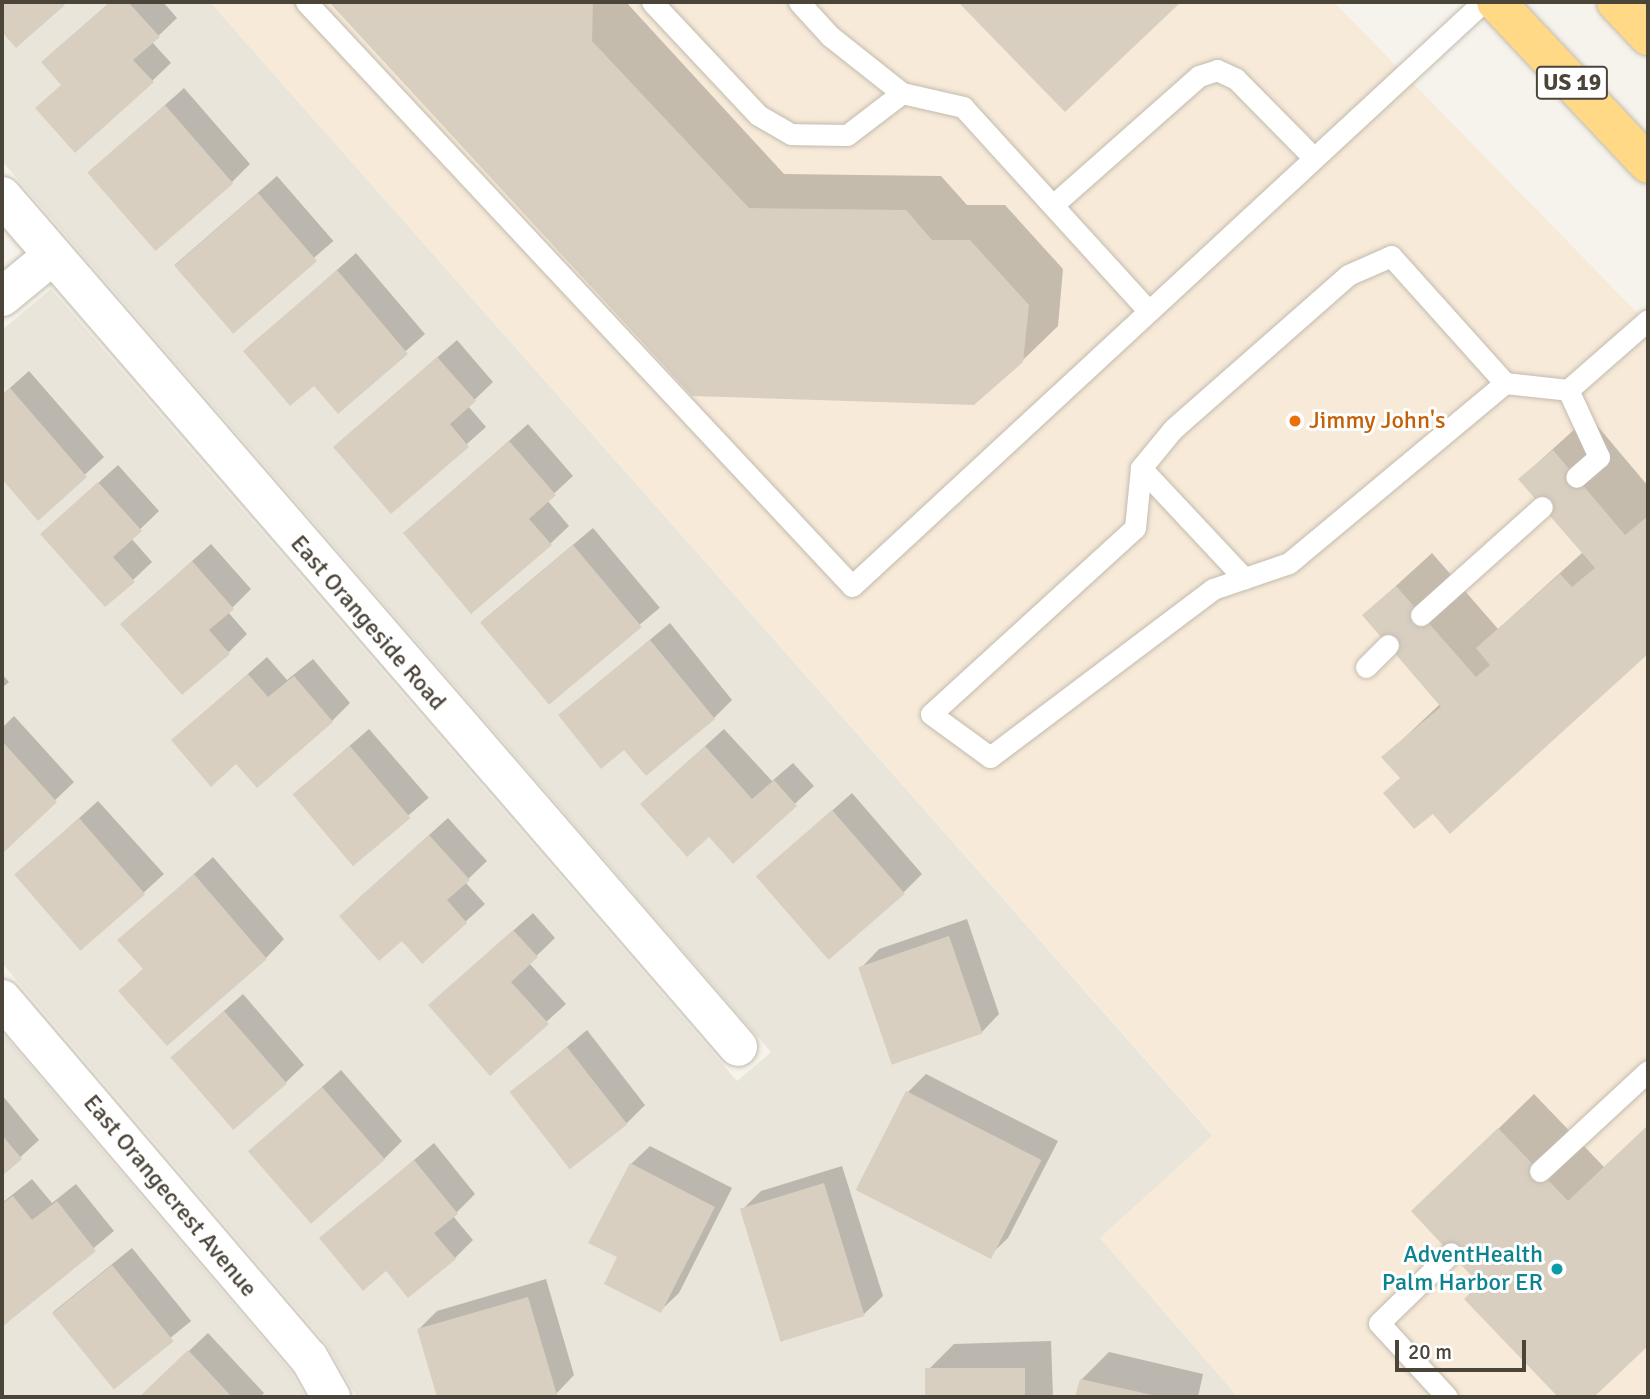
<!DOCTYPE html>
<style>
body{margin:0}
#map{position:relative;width:1650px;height:1399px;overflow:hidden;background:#f6f3ec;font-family:Signika,sans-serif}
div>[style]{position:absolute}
.residential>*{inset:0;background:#eae5da}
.commercial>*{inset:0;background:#f7ead8}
.shadow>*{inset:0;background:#0003;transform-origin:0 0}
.building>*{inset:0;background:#d8cfc1;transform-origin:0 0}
.roads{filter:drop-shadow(0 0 2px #c2bbae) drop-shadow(0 0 2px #c2bbae)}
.service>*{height:21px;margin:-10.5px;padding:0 10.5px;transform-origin:10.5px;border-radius:10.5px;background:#fff}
.minor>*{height:38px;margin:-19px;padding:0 19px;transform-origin:19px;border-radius:19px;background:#fff}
.trunk>*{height:38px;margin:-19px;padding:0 19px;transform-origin:19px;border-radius:19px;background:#ffd985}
.dots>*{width:19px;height:19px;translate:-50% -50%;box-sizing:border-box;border:4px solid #fff;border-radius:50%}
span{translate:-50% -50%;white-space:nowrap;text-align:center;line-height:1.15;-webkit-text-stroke:6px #fff;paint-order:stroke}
.shield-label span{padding:2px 5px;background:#fff;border:2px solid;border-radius:5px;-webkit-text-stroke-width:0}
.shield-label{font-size:23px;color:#4b4439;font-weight:700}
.food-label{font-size:24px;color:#c56008}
.left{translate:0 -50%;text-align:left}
.street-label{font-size:24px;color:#4b4439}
.culture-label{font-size:24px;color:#0d838f}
.right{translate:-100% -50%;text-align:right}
.frame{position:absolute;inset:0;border:4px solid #4b4439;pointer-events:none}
.scale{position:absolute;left:1395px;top:1340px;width:131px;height:32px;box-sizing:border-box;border:4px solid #4b4439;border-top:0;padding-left:9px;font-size:21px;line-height:24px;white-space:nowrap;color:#4b4439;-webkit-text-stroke:5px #fff;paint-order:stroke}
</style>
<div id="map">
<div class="residential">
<div style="clip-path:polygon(2px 2px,210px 2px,1213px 1136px,1100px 1238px,1238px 1397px,357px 1397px,326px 1343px,2px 963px,2px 330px,51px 289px,737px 1081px,771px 1052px,2px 161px)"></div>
<div style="clip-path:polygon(2px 1033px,290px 1371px,305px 1397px,2px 1397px)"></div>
</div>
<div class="commercial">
<div style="clip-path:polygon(210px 2px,1334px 2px,1648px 324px,1648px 1397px,1238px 1397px,1100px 1238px,1213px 1135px)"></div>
</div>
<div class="shadow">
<div style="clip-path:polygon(2px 2px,66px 2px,16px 46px,2px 29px)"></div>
<div style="clip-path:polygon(110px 2px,163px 2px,177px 18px,152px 42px,171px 63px,152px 81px,63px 84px,43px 62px)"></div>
<div style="clip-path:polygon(332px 2px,626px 2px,784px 174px,941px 176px,967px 205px,1005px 205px,1063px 269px,1058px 326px,1022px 361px,692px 395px)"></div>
<div style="clip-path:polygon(961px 2px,1178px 2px,1065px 110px)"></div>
<div style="clip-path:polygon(184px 88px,250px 164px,231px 183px,90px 172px)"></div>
<div style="left:277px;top:176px;width:86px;height:135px;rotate:49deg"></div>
<div style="clip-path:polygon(356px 253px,425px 334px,338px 411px,314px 384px,246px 351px)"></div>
<div style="clip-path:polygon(457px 340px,493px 382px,468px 406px,486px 427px,391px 511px,335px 447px)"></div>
<div style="clip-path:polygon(29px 371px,104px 457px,38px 518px,2px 477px,2px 395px)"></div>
<div style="clip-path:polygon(1589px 416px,1648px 486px,1648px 652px,1450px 832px,1384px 757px,1441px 703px,1364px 615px,1432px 553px,1498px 629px,1583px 552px,1520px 479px)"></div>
<div style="clip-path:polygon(528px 424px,573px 476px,547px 500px,569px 526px,550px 544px,405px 533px)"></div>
<div style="clip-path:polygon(118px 465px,159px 511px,131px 538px,152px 562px,133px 580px,42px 534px)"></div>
<div style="left:593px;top:528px;width:104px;height:146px;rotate:50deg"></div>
<div style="clip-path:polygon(211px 544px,251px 589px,228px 612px,247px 634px,229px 652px,122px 624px)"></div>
<div style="clip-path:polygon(670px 623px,732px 700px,714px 718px,624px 747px,560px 715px)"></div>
<div style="clip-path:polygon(267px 657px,287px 680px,313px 659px,350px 703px,332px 721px,236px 762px,173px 740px)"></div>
<div style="clip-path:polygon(2px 674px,9px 682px,2px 688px)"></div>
<div style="clip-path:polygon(14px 716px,74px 782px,2px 851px,2px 728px)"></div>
<div style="left:369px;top:729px;width:91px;height:98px;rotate:49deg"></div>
<div style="clip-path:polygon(724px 729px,772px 781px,793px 763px,814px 786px,733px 861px,661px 786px)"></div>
<div style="clip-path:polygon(852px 793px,922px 874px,904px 892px,758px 876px)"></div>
<div style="clip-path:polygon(98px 801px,164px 874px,83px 948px,36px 857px)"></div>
<div style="clip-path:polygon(448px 818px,487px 861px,465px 882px,485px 904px,422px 961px,359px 898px)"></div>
<div style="clip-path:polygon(213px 857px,284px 939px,266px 958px,121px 991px,144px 968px,120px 940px)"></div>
<div style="clip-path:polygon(533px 913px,555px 938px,529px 963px,566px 1004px,490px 1073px,430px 1005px)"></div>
<div style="clip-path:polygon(967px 919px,999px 1014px,981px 1033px,861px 968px,879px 949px)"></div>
<div style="clip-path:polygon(243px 994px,304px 1065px,285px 1083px,172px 1057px)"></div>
<div style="clip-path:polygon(587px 1030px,645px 1105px,627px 1123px,512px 1093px)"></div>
<div style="clip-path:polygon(341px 1070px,402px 1141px,384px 1159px,250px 1151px)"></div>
<div style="clip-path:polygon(926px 1074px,1058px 1141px,1008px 1238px,989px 1256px,908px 1092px)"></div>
<div style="clip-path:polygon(1534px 1094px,1604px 1167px,1648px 1126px,1648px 1344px,1592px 1397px,1560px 1397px,1467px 1299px,1482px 1284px,1449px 1177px)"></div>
<div style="clip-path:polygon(2px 1095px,39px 1140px,2px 1174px)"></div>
<div style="clip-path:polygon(434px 1143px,475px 1194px,453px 1216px,473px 1240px,455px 1258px,387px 1269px,322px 1238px)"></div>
<div style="clip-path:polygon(650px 1146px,732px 1188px,679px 1293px,660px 1311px,620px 1257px,631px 1164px)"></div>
<div style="clip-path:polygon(842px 1166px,883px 1296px,864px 1314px,742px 1210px,761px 1191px)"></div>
<div style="clip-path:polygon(32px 1179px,52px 1203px,76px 1184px,114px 1231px,2px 1325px,5px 1281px,2px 1203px)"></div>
<div style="left:132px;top:1248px;width:94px;height:102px;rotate:51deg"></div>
<div style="clip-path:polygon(546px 1279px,574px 1375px,556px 1394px,543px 1397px,439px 1397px,419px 1329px,437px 1311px)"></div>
<div style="clip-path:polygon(208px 1333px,264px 1393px,260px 1397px,140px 1397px)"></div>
<div style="clip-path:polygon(1051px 1341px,1053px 1397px,927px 1397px,927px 1371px,954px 1344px)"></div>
<div style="clip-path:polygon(1109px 1352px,1203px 1374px,1198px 1397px,1077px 1397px,1081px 1380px)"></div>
</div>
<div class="building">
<div style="clip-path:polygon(2px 2px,62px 2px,65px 5px,16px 48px,2px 32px)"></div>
<div style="clip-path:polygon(110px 2px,128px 2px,160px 37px,133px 60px,154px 82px,75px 153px,35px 108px,61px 85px,41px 62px)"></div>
<div style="clip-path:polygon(329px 2px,593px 2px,592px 41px,749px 208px,906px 210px,932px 240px,970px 240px,1029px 305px,1023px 362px,974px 405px,692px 396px)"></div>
<div style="clip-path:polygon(958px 2px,1181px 2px,1065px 112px)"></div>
<div style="left:165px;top:105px;width:104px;height:103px;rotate:49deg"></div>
<div style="left:258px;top:193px;width:90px;height:111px;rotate:49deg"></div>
<div style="clip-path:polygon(337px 270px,408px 354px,338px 414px,314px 386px,290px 406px,243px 351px)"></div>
<div style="clip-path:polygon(437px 357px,476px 401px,450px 424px,469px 447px,391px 514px,333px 447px)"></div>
<div style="clip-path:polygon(10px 388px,87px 477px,38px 521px,2px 479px,2px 395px)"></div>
<div style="clip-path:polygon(509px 441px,556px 495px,529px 519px,552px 545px,471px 614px,403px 533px)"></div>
<div style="clip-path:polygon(1553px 450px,1625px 535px,1648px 516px,1648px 654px,1450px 834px,1433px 814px,1414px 829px,1383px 793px,1400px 778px,1381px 757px,1441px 707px,1362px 615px,1396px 586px,1476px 677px,1490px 665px,1476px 648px,1560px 574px,1572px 587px,1595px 568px,1518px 479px)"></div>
<div style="clip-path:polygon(98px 482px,142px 531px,113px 557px,135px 582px,105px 607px,40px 534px)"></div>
<div style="left:573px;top:545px;width:107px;height:121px;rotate:50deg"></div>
<div style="clip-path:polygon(192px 561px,234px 609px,209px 630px,230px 654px,182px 695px,120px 624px)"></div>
<div style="clip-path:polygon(650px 640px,715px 719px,646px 776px,624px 750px,601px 769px,558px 715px)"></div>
<div style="clip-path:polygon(248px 674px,268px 697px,294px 676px,333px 722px,257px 788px,236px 764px,211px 787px,171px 740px)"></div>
<div style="clip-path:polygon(2px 741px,57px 802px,2px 854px)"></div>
<div style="left:350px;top:746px;width:94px;height:75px;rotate:50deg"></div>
<div style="clip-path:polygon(705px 746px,752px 799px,774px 780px,797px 806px,733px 864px,709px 837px,687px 857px,640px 804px)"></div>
<div style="left:832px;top:810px;width:111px;height:101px;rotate:49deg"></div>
<div style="left:79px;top:818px;width:101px;height:86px;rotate:49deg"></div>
<div style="clip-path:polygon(429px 835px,470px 880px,447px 900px,467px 923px,422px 964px,402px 941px,379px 961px,339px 916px)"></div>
<div style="clip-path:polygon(194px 874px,267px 959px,167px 1046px,118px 991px,143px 969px,117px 940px)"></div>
<div style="clip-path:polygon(513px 930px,538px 957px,511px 982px,549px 1024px,490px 1076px,428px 1005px)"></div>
<div style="left:949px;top:936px;width:103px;height:96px;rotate:71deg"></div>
<div style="left:224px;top:1011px;width:96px;height:71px;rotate:49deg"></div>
<div style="left:567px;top:1047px;width:98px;height:73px;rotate:52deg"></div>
<div style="left:322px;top:1087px;width:96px;height:98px;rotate:49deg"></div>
<div style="left:906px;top:1091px;width:152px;height:111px;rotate:27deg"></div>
<div style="clip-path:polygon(1648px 1125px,1648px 1346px,1594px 1397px,1558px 1397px,1464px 1299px,1479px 1284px,1411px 1211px,1498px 1128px,1568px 1201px)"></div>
<div style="clip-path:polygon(2px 1135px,22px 1159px,2px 1176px)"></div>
<div style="clip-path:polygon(414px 1160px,458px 1214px,434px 1233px,456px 1259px,408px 1298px,386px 1271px,363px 1291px,319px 1238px)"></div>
<div style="clip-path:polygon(630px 1163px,715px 1207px,661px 1313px,604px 1284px,617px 1257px,588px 1243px)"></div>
<div style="left:824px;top:1183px;width:139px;height:88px;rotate:73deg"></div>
<div style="clip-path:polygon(13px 1196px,32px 1220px,57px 1201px,96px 1251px,2px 1327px,2px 1204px)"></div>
<div style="left:112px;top:1265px;width:98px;height:77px;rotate:51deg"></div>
<div style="clip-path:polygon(528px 1297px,557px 1395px,437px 1397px,417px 1329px)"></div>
<div style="clip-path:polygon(188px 1350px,232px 1397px,139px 1397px)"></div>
<div style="left:1025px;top:1368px;width:29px;height:100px;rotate:90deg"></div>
<div style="clip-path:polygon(1080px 1379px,1157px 1396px,1157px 1397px,1075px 1397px)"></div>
</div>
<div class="roads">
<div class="service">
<div style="left:306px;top:2px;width:799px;rotate:46.93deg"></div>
<div style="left:852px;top:586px;width:860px;rotate:-42.78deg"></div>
<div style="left:652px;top:2px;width:155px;rotate:46.8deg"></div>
<div style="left:758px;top:115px;width:38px;rotate:30deg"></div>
<div style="left:791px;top:134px;width:56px;rotate:1deg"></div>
<div style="left:847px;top:135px;width:69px;rotate:-37.4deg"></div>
<div style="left:799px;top:2px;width:46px;rotate:47.6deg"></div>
<div style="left:830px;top:36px;width:92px;rotate:38.4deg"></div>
<div style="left:902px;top:93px;width:63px;rotate:12.9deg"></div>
<div style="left:963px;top:107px;width:273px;rotate:47.7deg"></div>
<div style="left:1053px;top:205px;width:195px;rotate:-41.5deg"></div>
<div style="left:1199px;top:76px;width:19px;rotate:-18deg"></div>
<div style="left:1217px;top:70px;width:21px;rotate:25deg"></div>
<div style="left:1236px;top:79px;width:110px;rotate:45.4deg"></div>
<div style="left:1505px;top:383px;width:281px;rotate:140.2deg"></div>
<div style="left:1289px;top:563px;width:80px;rotate:161.1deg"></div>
<div style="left:1213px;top:589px;width:279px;rotate:143deg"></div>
<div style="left:990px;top:757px;width:73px;rotate:-143.9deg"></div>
<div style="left:931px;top:714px;width:276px;rotate:-42.4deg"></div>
<div style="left:1135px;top:528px;width:60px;rotate:-84.3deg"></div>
<div style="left:1141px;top:468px;width:50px;rotate:-50.6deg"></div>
<div style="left:1173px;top:429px;width:233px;rotate:-41.3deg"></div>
<div style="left:1348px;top:275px;width:47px;rotate:-23.8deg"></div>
<div style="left:1391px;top:256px;width:171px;rotate:48.1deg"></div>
<div style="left:1505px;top:383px;width:63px;rotate:6.3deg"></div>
<div style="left:1568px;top:390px;width:106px;rotate:-41.2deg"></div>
<div style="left:1568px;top:390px;width:74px;rotate:65.2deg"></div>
<div style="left:1599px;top:457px;width:30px;rotate:139deg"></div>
<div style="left:1141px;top:468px;width:151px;rotate:46.9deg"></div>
<div style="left:1421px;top:615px;width:162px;rotate:-41.8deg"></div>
<div style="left:1366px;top:667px;width:31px;rotate:-45deg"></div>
<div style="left:1540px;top:1171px;width:147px;rotate:-42.8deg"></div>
<div style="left:1447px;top:1397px;width:100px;rotate:-132.6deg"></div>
<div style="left:1379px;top:1323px;width:100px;rotate:-44.2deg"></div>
</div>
<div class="minor">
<div style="left:2px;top:196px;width:1125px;rotate:49.14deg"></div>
<div style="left:2px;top:297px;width:65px;rotate:-39.4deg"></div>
<div style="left:2px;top:999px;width:472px;rotate:49.5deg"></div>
<div style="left:309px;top:1358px;width:45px;rotate:60.6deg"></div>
</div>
<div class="trunk">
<div style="left:1496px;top:2px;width:222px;rotate:46.8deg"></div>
<div style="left:1616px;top:2px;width:47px;rotate:46.7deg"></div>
</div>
</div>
<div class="dots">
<div style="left:1295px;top:421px;background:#e8710a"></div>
<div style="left:1557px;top:1269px;background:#0f9aa8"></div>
</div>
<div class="shield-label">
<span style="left:1572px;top:83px">US 19</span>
</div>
<div class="food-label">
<span class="left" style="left:1309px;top:421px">Jimmy John's</span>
</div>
<div class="street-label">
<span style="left:368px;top:623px;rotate:49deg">East Orangeside Road</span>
<span style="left:170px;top:1196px;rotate:50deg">East Orangecrest Avenue</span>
</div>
<div class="culture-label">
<span class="right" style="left:1543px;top:1269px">AdventHealth<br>Palm Harbor ER</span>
</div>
<div class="frame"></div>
<div class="scale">20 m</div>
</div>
